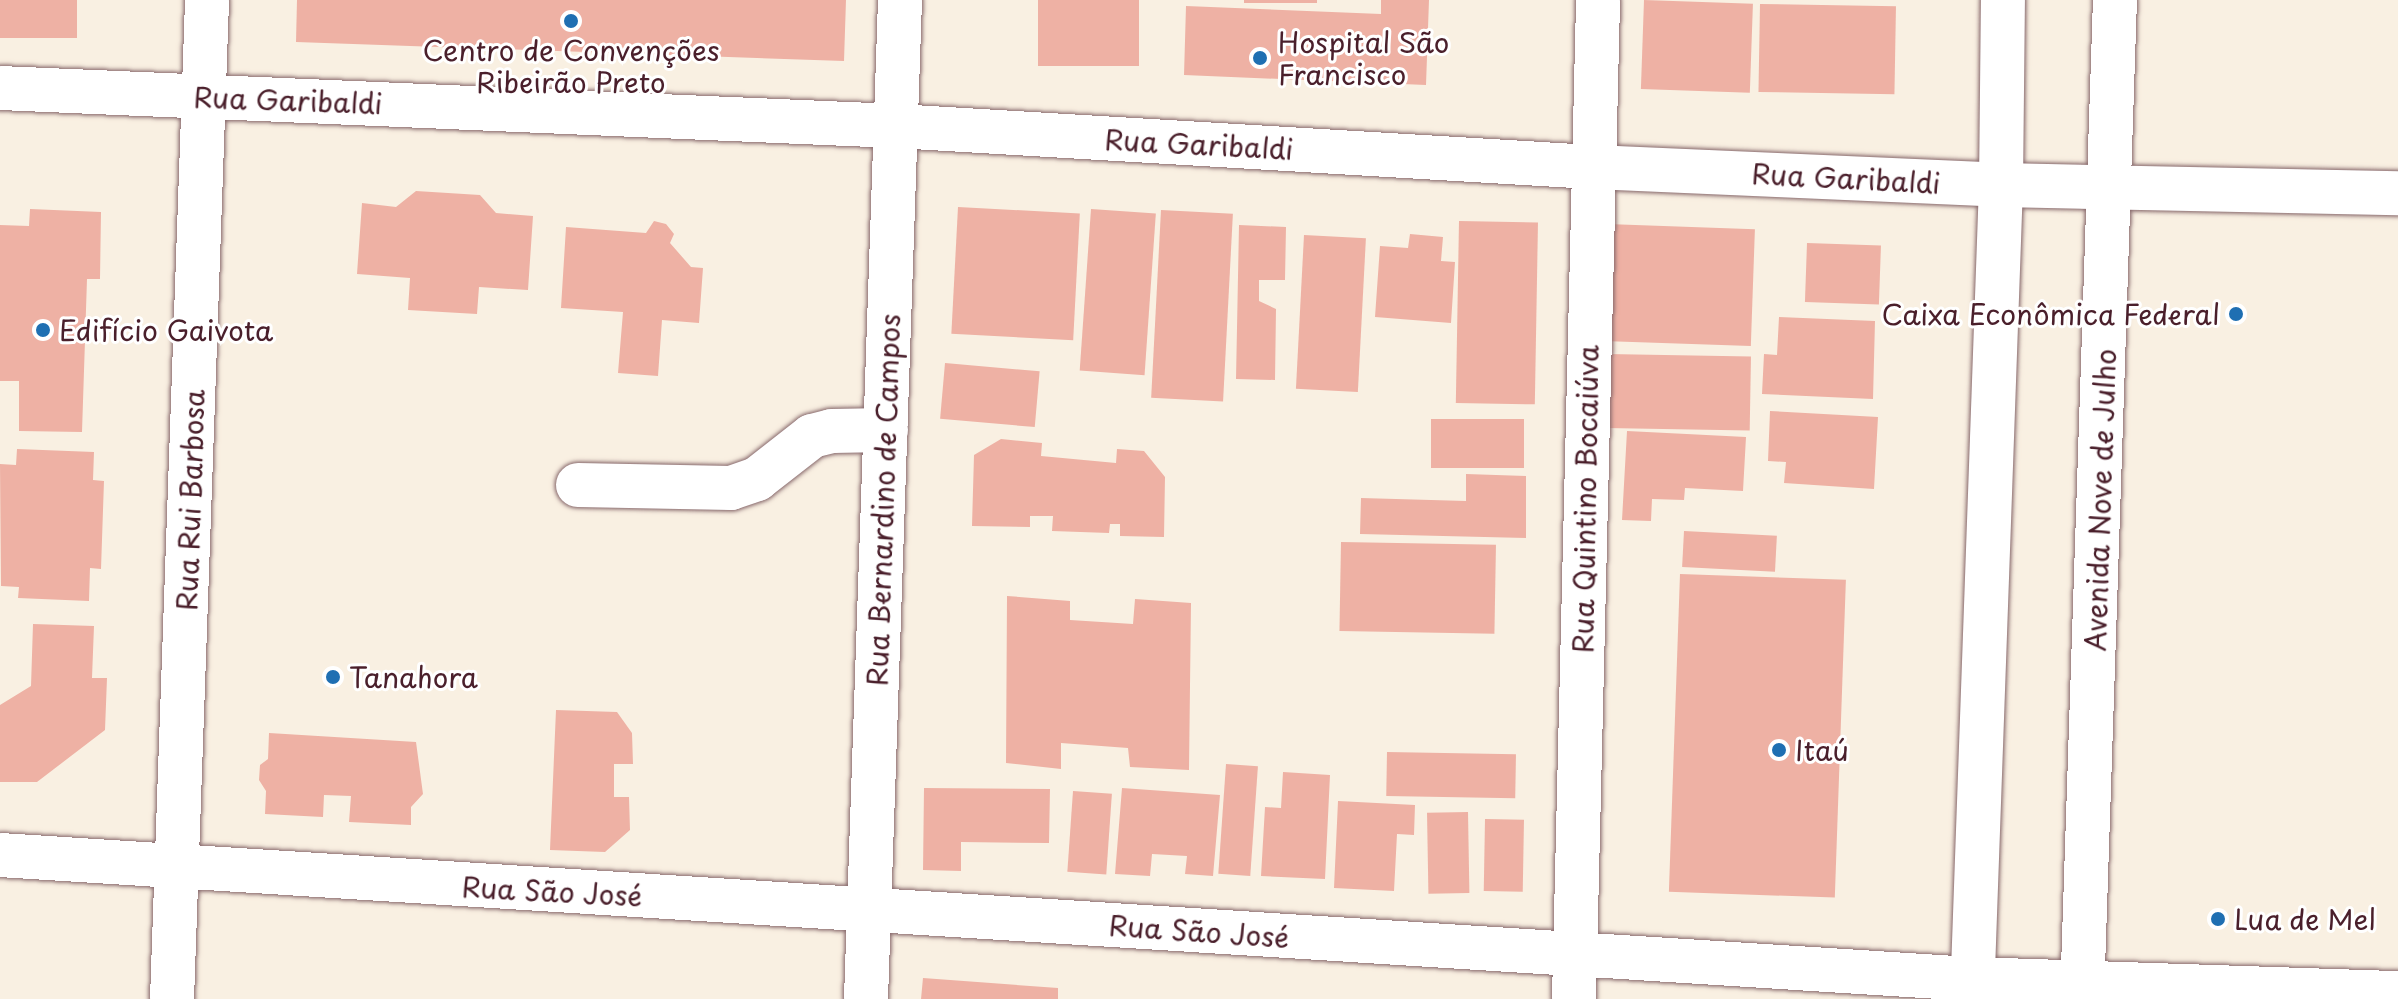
<!DOCTYPE html>
<meta charset="utf-8">
<style>
body{margin:0}
#map{position:relative;width:2398px;height:999px;overflow:hidden;background:#f9f0e2;font-family:"Playpen Sans",sans-serif}
div>[style]{position:absolute}
.building>*{inset:0;background:#eeb1a4;transform-origin:0 0}
.roads{filter:drop-shadow(0 0 2px #87686b) drop-shadow(0 0 2px #87686b)}
.minor>*{height:44px;margin:-22px;padding:0 22px;transform-origin:22px;border-radius:22px;background:#fff}
.major>*{height:44px;margin:-22px;padding:0 22px;transform-origin:22px;border-radius:22px;background:#fff}
.dots>*{width:22px;height:22px;translate:-50% -50%;box-sizing:border-box;border:4px solid #fff;border-radius:50%}
span{translate:-50% -50%;white-space:nowrap;text-align:center;line-height:1.15;-webkit-text-stroke:6px #fff;paint-order:stroke}
.poi-label{font-size:28px;color:#4a1f2b}
.left{translate:0 -50%;text-align:left}
.right{translate:-100% -50%;text-align:right}
.street-label{font-size:28px;color:#4a1f2b}
</style>
<div id="map">
<div class="building">
<div style="left:0;top:0;width:77px;height:38px"></div>
<div style="clip-path:polygon(297px 0,846px 0,844px 61px,296px 42px)"></div>
<div style="left:1038px;top:0;width:101px;height:66px"></div>
<div style="left:1244px;top:0;width:73px;height:3px"></div>
<div style="clip-path:polygon(1381px 0,1429px 0,1426px 85px,1184px 75px,1186px 6px,1381px 14px)"></div>
<div style="left:1644px;top:0;width:109px;height:89px;rotate:2deg"></div>
<div style="left:1760px;top:4px;width:136px;height:88px;rotate:1deg"></div>
<div style="clip-path:polygon(416px 191px,480px 195px,496px 213px,533px 216px,528px 290px,479px 287px,477px 314px,408px 310px,410px 278px,357px 274px,362px 203px,396px 207px)"></div>
<div style="left:958px;top:207px;width:122px;height:127px;rotate:3deg"></div>
<div style="clip-path:polygon(30px 209px,101px 212px,100px 279px,87px 279px,82px 432px,19px 431px,19px 381px,0 381px,0 225px,29px 226px)"></div>
<div style="left:1091px;top:209px;width:65px;height:162px;rotate:4deg"></div>
<div style="left:1161px;top:210px;width:72px;height:188px;rotate:3deg"></div>
<div style="clip-path:polygon(654px 221px,666px 224px,674px 234px,670px 243px,691px 267px,703px 268px,699px 323px,662px 320px,658px 376px,618px 373px,623px 312px,561px 308px,566px 227px,646px 233px)"></div>
<div style="left:1459px;top:221px;width:79px;height:182px;rotate:1deg"></div>
<div style="left:1607px;top:224px;width:148px;height:117px;rotate:2deg"></div>
<div style="clip-path:polygon(1239px 225px,1286px 227px,1285px 280px,1259px 280px,1259px 301px,1276px 309px,1275px 380px,1236px 379px)"></div>
<div style="clip-path:polygon(1410px 234px,1443px 237px,1441px 261px,1455px 262px,1451px 323px,1375px 317px,1380px 246px,1408px 248px)"></div>
<div style="left:1304px;top:235px;width:62px;height:154px;rotate:3deg"></div>
<div style="left:1807px;top:243px;width:74px;height:59px;rotate:2deg"></div>
<div style="clip-path:polygon(1779px 317px,1875px 321px,1873px 399px,1762px 394px,1764px 354px,1777px 355px)"></div>
<div style="left:1607px;top:354px;width:144px;height:74px;rotate:1deg"></div>
<div style="left:945px;top:363px;width:95px;height:56px;rotate:5deg"></div>
<div style="clip-path:polygon(1770px 411px,1878px 417px,1874px 489px,1784px 483px,1786px 462px,1768px 461px)"></div>
<div style="left:1431px;top:419px;width:93px;height:49px"></div>
<div style="clip-path:polygon(1627px 431px,1746px 437px,1743px 491px,1685px 488px,1684px 500px,1652px 499px,1651px 521px,1622px 520px)"></div>
<div style="clip-path:polygon(1001px 439px,1042px 443px,1041px 456px,1116px 463px,1117px 449px,1144px 451px,1165px 477px,1164px 537px,1120px 536px,1120px 524px,1110px 524px,1109px 533px,1052px 531px,1053px 516px,1030px 516px,1030px 527px,972px 526px,974px 455px)"></div>
<div style="clip-path:polygon(17px 449px,94px 452px,93px 480px,104px 481px,101px 569px,90px 568px,89px 601px,18px 598px,19px 587px,1px 586px,0 464px,16px 465px)"></div>
<div style="clip-path:polygon(1466px 474px,1526px 476px,1526px 538px,1360px 534px,1361px 498px,1466px 501px)"></div>
<div style="left:1684px;top:531px;width:93px;height:36px;rotate:3deg"></div>
<div style="left:1341px;top:542px;width:155px;height:89px;rotate:1deg"></div>
<div style="left:1680px;top:574px;width:166px;height:318px;rotate:2deg"></div>
<div style="clip-path:polygon(1007px 596px,1070px 601px,1070px 620px,1133px 624px,1135px 599px,1191px 603px,1189px 770px,1130px 767px,1128px 748px,1061px 743px,1061px 769px,1006px 763px)"></div>
<div style="clip-path:polygon(33px 624px,94px 626px,92px 678px,107px 678px,105px 730px,37px 782px,0 782px,0 705px,31px 686px)"></div>
<div style="clip-path:polygon(556px 710px,617px 712px,632px 733px,633px 764px,614px 764px,614px 797px,629px 797px,630px 830px,605px 852px,550px 850px)"></div>
<div style="clip-path:polygon(269px 733px,416px 742px,423px 794px,411px 807px,411px 825px,349px 822px,351px 796px,324px 795px,323px 817px,265px 814px,266px 791px,259px 780px,260px 765px,268px 759px)"></div>
<div style="left:1387px;top:752px;width:129px;height:44px;rotate:1deg"></div>
<div style="left:1226px;top:764px;width:32px;height:110px;rotate:4deg"></div>
<div style="clip-path:polygon(1283px 772px,1330px 775px,1325px 879px,1261px 876px,1265px 807px,1281px 808px)"></div>
<div style="clip-path:polygon(924px 788px,1050px 789px,1049px 843px,961px 842px,961px 871px,923px 870px)"></div>
<div style="clip-path:polygon(1122px 788px,1220px 795px,1213px 876px,1185px 874px,1187px 856px,1152px 854px,1150px 876px,1115px 874px)"></div>
<div style="left:1073px;top:791px;width:39px;height:81px;rotate:4deg"></div>
<div style="clip-path:polygon(1338px 801px,1415px 805px,1414px 835px,1397px 834px,1394px 891px,1334px 888px)"></div>
<div style="left:1468px;top:812px;width:81px;height:41px;rotate:89deg"></div>
<div style="left:1485px;top:819px;width:39px;height:72px;rotate:1deg"></div>
<div style="clip-path:polygon(923px 978px,1058px 988px,1058px 999px,921px 999px)"></div>
</div>
<div class="roads">
<div class="minor">
<div style="left:0;top:88px;width:897px;rotate:2.43deg"></div>
<div style="left:896px;top:126px;width:698px;rotate:3.37deg"></div>
<div style="left:1593px;top:167px;width:408px;rotate:2.5deg"></div>
<div style="left:2001px;top:185px;width:397px;rotate:1.2deg"></div>
<div style="left:578px;top:485px;width:153px;rotate:1.1deg"></div>
<div style="left:731px;top:488px;width:28px;rotate:-19deg"></div>
<div style="left:757px;top:479px;width:70px;rotate:-38deg"></div>
<div style="left:812px;top:436px;width:21px;rotate:-14deg"></div>
<div style="left:832px;top:431px;width:54px;rotate:-1.1deg"></div>
<div style="left:0;top:855px;width:1976px;rotate:3.6deg"></div>
<div style="left:1972px;top:979px;width:426px;rotate:1.9deg"></div>
<div style="left:172px;top:999px;width:1000px;rotate:-87.99deg"></div>
<div style="left:866px;top:999px;width:1000px;rotate:-88.05deg"></div>
<div style="left:1574px;top:999px;width:999px;rotate:-88.62deg"></div>
</div>
<div class="major">
<div style="left:1972px;top:999px;width:815px;rotate:-87.96deg"></div>
<div style="left:2001px;top:185px;width:185px;rotate:-89.4deg"></div>
<div style="left:2082px;top:999px;width:1000px;rotate:-88.11deg"></div>
</div>
</div>
<div class="dots">
<div style="left:571px;top:21px;background:#1f6fb2"></div>
<div style="left:1260px;top:58px;background:#1f6fb2"></div>
<div style="left:2236px;top:314px;background:#1f6fb2"></div>
<div style="left:43px;top:330px;background:#1f6fb2"></div>
<div style="left:333px;top:677px;background:#1f6fb2"></div>
<div style="left:1779px;top:750px;background:#1f6fb2"></div>
<div style="left:2218px;top:919px;background:#1f6fb2"></div>
</div>
<div class="poi-label">
<span class="left" style="left:1278px;top:58px">Hospital São<br>Francisco</span>
<span style="left:571px;top:66px">Centro de Convenções<br>Ribeirão Preto</span>
<span class="right" style="left:2220px;top:314px">Caixa Econômica Federal</span>
<span class="left" style="left:59px;top:330px">Edifício Gaivota</span>
<span class="left" style="left:349px;top:677px">Tanahora</span>
<span class="left" style="left:1795px;top:750px">Itaú</span>
<span class="left" style="left:2234px;top:919px">Lua de Mel</span>
</div>
<div class="street-label">
<span style="left:288px;top:100px;rotate:2deg">Rua Garibaldi</span>
<span style="left:1199px;top:144px;rotate:3deg">Rua Garibaldi</span>
<span style="left:1846px;top:178px;rotate:3deg">Rua Garibaldi</span>
<span style="left:1585px;top:499px;rotate:-89deg">Rua Quintino Bocaiúva</span>
<span style="left:190px;top:500px;rotate:-88deg">Rua Rui Barbosa</span>
<span style="left:883px;top:500px;rotate:-88deg">Rua Bernardino de Campos</span>
<span style="left:2100px;top:500px;rotate:-88deg">Avenida Nove de Julho</span>
<span style="left:552px;top:891px;rotate:3deg">Rua São José</span>
<span style="left:1199px;top:931px;rotate:4deg">Rua São José</span>
</div>
</div>
